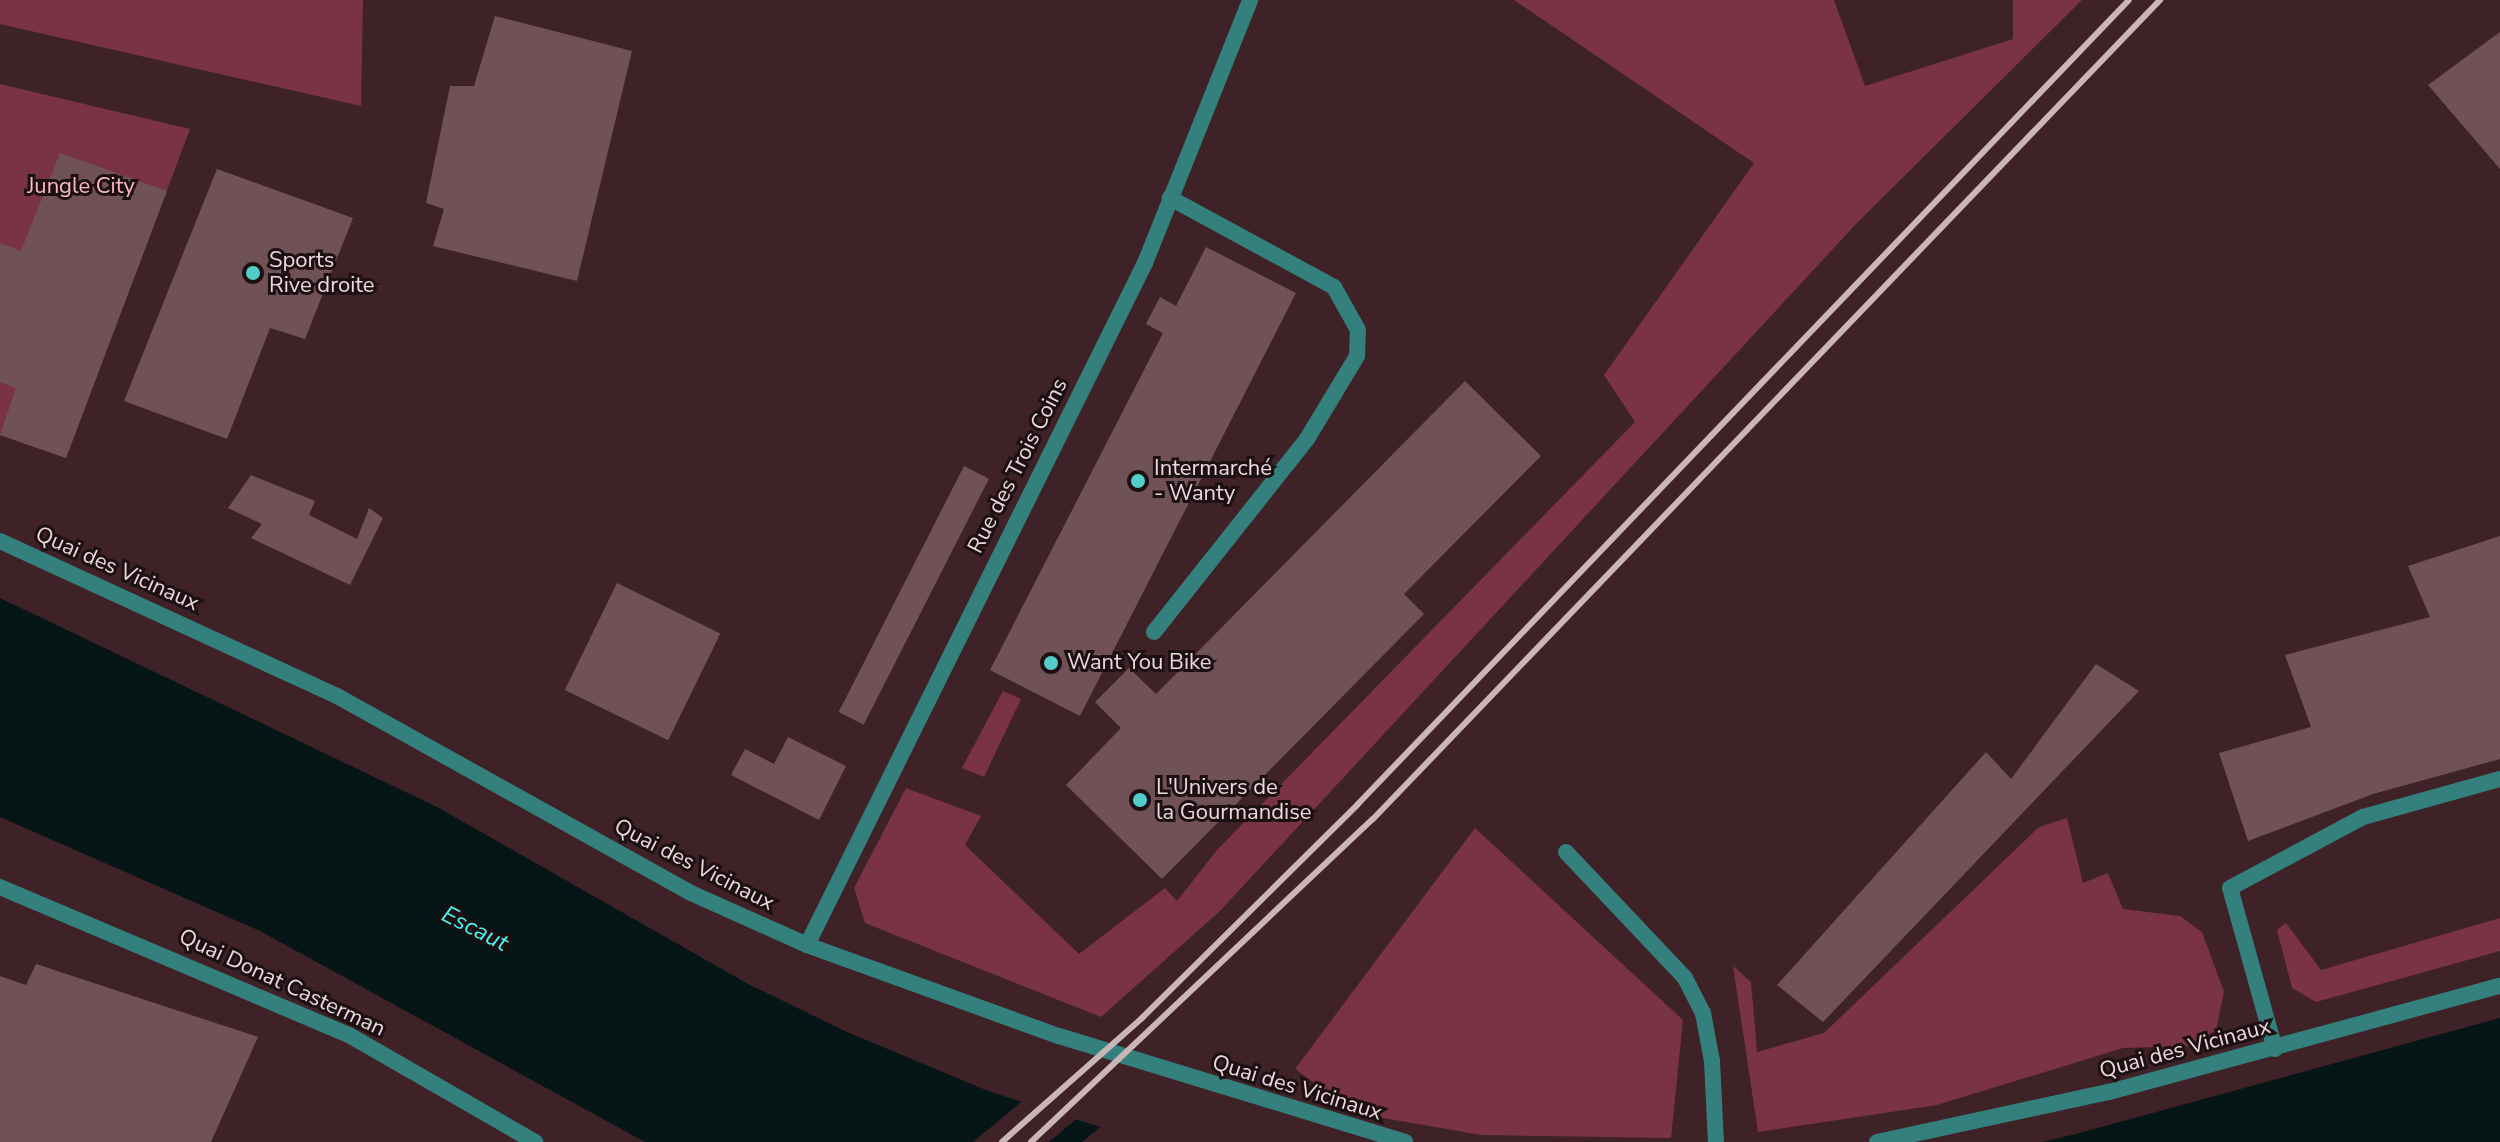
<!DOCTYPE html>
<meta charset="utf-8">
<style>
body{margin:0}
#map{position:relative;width:2500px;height:1142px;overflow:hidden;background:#3e2228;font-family:"Nunito Sans",sans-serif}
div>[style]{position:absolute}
.green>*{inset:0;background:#7a3245}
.water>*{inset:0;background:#061515}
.pier>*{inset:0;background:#3e2228}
.building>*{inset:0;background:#715158;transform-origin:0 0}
.service>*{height:16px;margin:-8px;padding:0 8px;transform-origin:8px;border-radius:8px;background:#34807d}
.minor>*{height:16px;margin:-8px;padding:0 8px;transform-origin:8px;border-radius:8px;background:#34807d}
.rail>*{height:6px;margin:-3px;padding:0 3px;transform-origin:3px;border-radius:3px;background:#cab5b9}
.dots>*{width:22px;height:22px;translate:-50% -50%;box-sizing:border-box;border:4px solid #1c1012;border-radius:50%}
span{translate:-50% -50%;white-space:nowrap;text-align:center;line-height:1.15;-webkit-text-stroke:6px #1c1012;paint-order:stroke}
.park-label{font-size:22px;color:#fcb8c5}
.poi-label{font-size:22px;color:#ecd8dc}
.left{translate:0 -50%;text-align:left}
.street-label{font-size:22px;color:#ecd8dc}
.water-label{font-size:24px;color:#49f3ee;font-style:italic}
</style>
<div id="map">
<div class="green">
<div style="clip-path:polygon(0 0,363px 0,361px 106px,0 24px)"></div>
<div style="clip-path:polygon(1514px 0,1834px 0,1865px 86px,2013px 39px,2013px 0,2082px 0,1857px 223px,1220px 911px,1101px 1017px,865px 923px,854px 888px,906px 788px,981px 816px,965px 845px,1079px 954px,1165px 888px,1177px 901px,1217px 850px,1635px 422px,1604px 375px,1754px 163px)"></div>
<div style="clip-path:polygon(0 84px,190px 129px,66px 458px,0 435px)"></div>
<div style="clip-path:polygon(1003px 691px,1021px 699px,984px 777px,962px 768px)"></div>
<div style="clip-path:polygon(2067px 818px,2083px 883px,2108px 873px,2123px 909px,2180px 916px,2202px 932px,2224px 992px,2216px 1030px,2191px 1046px,2123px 1048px,1937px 1105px,1758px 1132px,1733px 966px,1751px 982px,1757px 1052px,1824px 1033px,2039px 827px)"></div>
<div style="clip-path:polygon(1475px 828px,1683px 1020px,1671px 1138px,1481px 1135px,1355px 1113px,1295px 1069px)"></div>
<div style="clip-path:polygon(2500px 918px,2500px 951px,2316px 1002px,2292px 988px,2277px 930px,2286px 923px,2321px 970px)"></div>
</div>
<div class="water">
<div style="clip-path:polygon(0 598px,439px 808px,748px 984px,847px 1032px,988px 1091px,1147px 1142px,645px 1142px,260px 931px,0 817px)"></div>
<div style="clip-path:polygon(2500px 1018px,2500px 1142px,2042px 1142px,2072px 1135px)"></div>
</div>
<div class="pier">
<div style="clip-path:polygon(1025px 1099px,1080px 1116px,1049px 1142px,973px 1142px)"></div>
<div style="clip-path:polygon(1104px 1124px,1149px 1138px,1151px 1142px,1082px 1142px)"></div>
</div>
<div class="building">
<div style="clip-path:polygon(495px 16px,632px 51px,577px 281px,433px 246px,444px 209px,426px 203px,450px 86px,474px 86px)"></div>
<div style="clip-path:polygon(2500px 32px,2500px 169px,2428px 85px)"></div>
<div style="clip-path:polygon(60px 153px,167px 191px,66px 458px,0 435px,16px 388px,0 382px,0 243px,21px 251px)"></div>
<div style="clip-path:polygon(217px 169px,353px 218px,305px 339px,270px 328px,227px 439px,124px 401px)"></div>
<div style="clip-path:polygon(1206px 247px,1296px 293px,1080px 716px,990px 670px,1163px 333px,1146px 324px,1160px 297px,1176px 306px)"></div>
<div style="clip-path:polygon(1465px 381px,1541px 456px,1404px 594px,1424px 614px,1162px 879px,1066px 785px,1121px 728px,1095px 702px,1129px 668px,1156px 694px)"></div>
<div style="left:964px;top:466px;width:28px;height:276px;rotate:27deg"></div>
<div style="clip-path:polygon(251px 475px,315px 501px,309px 515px,357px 539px,369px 508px,383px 518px,350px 585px,251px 538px,262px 524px,228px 508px)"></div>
<div style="clip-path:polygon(2500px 536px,2500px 759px,2373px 794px,2248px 841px,2219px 753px,2311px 727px,2285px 655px,2430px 617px,2408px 566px)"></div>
<div style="left:617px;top:583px;width:115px;height:119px;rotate:26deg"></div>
<div style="clip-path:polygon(2096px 664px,2139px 691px,1823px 1022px,1777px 985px,1986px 752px,2011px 779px)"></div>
<div style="clip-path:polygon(788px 737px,846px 766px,819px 820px,731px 775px,745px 749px,774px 764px)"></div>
<div style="clip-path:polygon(36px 964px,258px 1037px,211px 1142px,0 1142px,0 976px,26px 985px)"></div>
</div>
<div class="service">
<div style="left:1154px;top:632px;width:246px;rotate:-51.6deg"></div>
<div style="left:1307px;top:439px;width:97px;rotate:-58.9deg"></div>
<div style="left:1357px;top:356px;width:26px;rotate:-88deg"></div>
<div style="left:1358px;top:330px;width:49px;rotate:-119.2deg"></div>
<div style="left:1334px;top:287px;width:187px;rotate:-151.5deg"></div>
<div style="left:1566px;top:852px;width:173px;rotate:46.6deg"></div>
<div style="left:1685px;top:978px;width:39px;rotate:63deg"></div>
<div style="left:1703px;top:1013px;width:49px;rotate:79.4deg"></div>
<div style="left:1712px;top:1061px;width:81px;rotate:87.2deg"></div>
<div style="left:2275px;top:1049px;width:167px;rotate:-105.6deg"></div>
<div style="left:2230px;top:888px;width:151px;rotate:-28.1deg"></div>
<div style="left:2363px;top:817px;width:142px;rotate:-15.5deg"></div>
</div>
<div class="minor">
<div style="left:0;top:541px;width:371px;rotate:24.7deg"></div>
<div style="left:337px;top:696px;width:405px;rotate:29.1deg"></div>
<div style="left:691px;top:893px;width:127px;rotate:24.1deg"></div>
<div style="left:807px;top:945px;width:268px;rotate:19.9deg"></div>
<div style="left:1059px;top:1036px;width:362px;rotate:17deg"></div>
<div style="left:0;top:887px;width:379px;rotate:23deg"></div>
<div style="left:349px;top:1035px;width:215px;rotate:29.9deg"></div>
<div style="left:807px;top:945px;width:761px;rotate:-63.64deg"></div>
<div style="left:1145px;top:263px;width:283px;rotate:-68.2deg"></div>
<div style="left:1877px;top:1142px;width:237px;rotate:-12.2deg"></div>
<div style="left:2109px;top:1092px;width:405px;rotate:-15.2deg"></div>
</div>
<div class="rail">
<div style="left:1002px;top:1142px;width:187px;rotate:-41.5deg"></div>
<div style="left:1142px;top:1018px;width:303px;rotate:-44.7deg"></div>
<div style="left:1357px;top:805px;width:1115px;rotate:-46.2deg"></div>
<div style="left:1031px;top:1142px;width:470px;rotate:-43.4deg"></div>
<div style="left:1373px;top:819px;width:1136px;rotate:-46.14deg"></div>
</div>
<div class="dots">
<div style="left:253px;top:273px;background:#53cdc9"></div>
<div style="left:1138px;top:481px;background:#53cdc9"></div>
<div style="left:1051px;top:663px;background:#53cdc9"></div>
<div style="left:1140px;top:800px;background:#53cdc9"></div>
</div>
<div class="park-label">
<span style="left:81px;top:187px">Jungle City</span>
</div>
<div class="poi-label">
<span class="left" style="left:269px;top:273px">Sports<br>Rive droite</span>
<span class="left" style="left:1154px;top:481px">Intermarché<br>- Wanty</span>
<span class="left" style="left:1067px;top:663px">Want You Bike</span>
<span class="left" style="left:1156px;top:800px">L'Univers de<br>la Gourmandise</span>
</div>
<div class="street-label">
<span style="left:1018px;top:466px;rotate:-63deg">Rue des Trois Coins</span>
<span style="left:117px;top:569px;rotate:24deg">Quai des Vicinaux</span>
<span style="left:694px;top:865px;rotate:27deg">Quai des Vicinaux</span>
<span style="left:282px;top:983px;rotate:25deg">Quai Donat Casterman</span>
<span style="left:2185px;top:1049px;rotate:-15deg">Quai des Vicinaux</span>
<span style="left:1297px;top:1088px;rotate:17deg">Quai des Vicinaux</span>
</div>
<div class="water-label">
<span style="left:475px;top:929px;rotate:27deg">Escaut</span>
</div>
</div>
